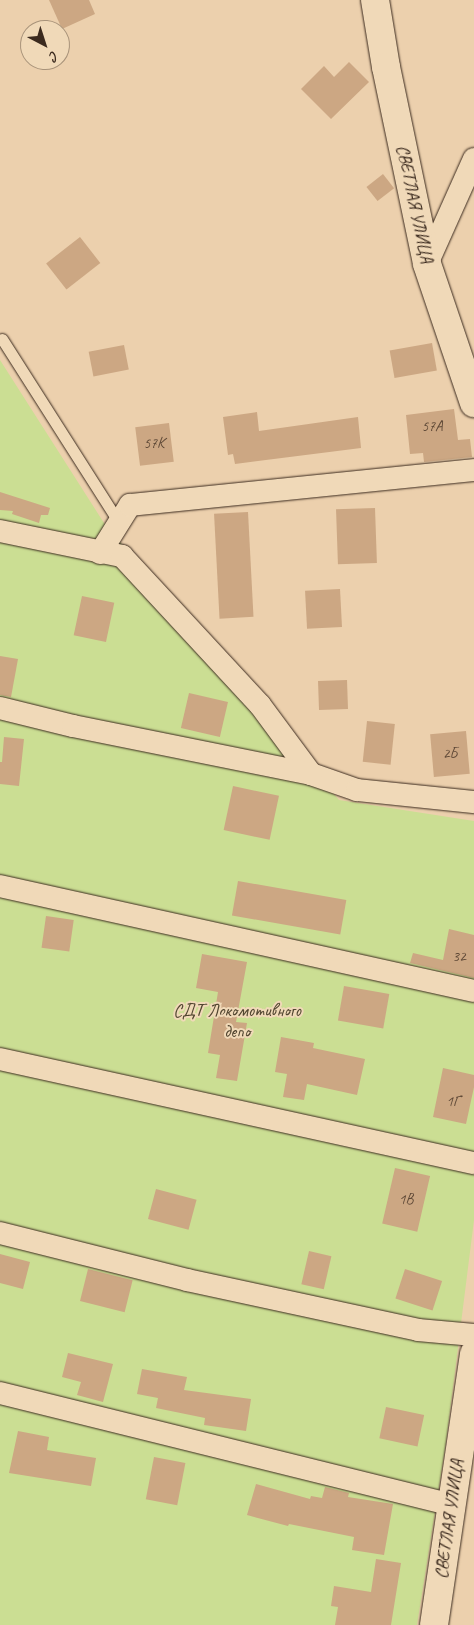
<!DOCTYPE html>
<meta charset="utf-8">
<style>
body{margin:0}
#map{position:relative;width:474px;height:1625px;overflow:hidden;background:#ecd0ad;font-family:Caveat,sans-serif}
div>[style]{position:absolute}
.green>*{inset:0;background:#cbde93}
.building>*{inset:0;background:#cca783;transform-origin:0 0}
.roads{filter:drop-shadow(0 0 1px #3b2a1e) drop-shadow(0 0 1px #3b2a1e)}
.service>*{height:11px;margin:-5.5px;padding:0 5.5px;transform-origin:5.5px;border-radius:5.5px;background:#f0d9b8}
.minor>*{height:22px;margin:-11px;padding:0 11px;transform-origin:11px;border-radius:11px;background:#f0d9b8}
.tertiary>*{height:28px;margin:-14px;padding:0 14px;transform-origin:14px;border-radius:14px;background:#f0d9b8}
span{translate:-50% -50%;white-space:nowrap;text-align:center;line-height:1.15;-webkit-text-stroke:4px #f0d9b8;paint-order:stroke}
.number-label{font-size:15px;color:#5f4937}
.number-label span{-webkit-text-stroke-width:0}
.street-label{font-size:18px;color:#3b2a1e}
.park-label{font-size:18px;color:#514530}
.north{position:absolute;left:20px;top:20px;width:50px;height:50px;box-sizing:border-box;background:#f0d9b8;border:1px solid #a8937a;border-radius:50%;rotate:140deg;font-size:14px;font-weight:700;line-height:20px;text-align:center;color:#3b2a1e}
.north::after{content:'';display:block;margin:auto;width:18px;height:22px;background:#3b2a1e;clip-path:polygon(50% 0,100% 100%,50% 72%,0 100%)}
</style>
<div id="map">
<div class="green">
<div style="clip-path:polygon(0 360px,104px 523px,339px 800px,474px 821px,474px 1220px,446px 1443px,417px 1625px,0 1625px)"></div>
</div>
<div class="building">
<div style="clip-path:polygon(49px 0,89px 0,95px 14px,62px 29px)"></div>
<div style="clip-path:polygon(349px 62px,369px 82px,331px 119px,301px 89px,324px 66px,334px 77px)"></div>
<div style="left:383px;top:174px;width:18px;height:21px;rotate:52deg"></div>
<div style="left:80px;top:237px;width:33px;height:43px;rotate:52deg"></div>
<div style="left:432px;top:343px;width:28px;height:43px;rotate:80deg"></div>
<div style="left:124px;top:345px;width:25px;height:36px;rotate:79deg"></div>
<div style="clip-path:polygon(454px 409px,458px 440px,470px 439px,472px 457px,424px 462px,423px 453px,410px 454px,406px 415px)"></div>
<div style="clip-path:polygon(257px 412px,259px 431px,358px 417px,361px 448px,235px 464px,233px 454px,228px 455px,223px 417px)"></div>
<div style="left:169px;top:423px;width:39px;height:34px;rotate:83deg"></div>
<div style="clip-path:polygon(0 492px,50px 508px,48px 515px,41px 515px,39px 523px,12px 514px,13px 511px,0 510px)"></div>
<div style="left:375px;top:508px;width:55px;height:39px;rotate:88deg"></div>
<div style="left:248px;top:512px;width:105px;height:34px;rotate:87deg"></div>
<div style="left:340px;top:589px;width:38px;height:35px;rotate:87deg"></div>
<div style="left:82px;top:596px;width:33px;height:40px;rotate:12deg"></div>
<div style="clip-path:polygon(0 656px,18px 659px,11px 697px,0 695px)"></div>
<div style="left:347px;top:680px;width:29px;height:29px;rotate:88deg"></div>
<div style="left:189px;top:693px;width:40px;height:36px;rotate:13deg"></div>
<div style="left:367px;top:721px;width:28px;height:41px;rotate:6deg"></div>
<div style="left:466px;top:731px;width:43px;height:36px;rotate:85deg"></div>
<div style="clip-path:polygon(4px 737px,24px 739px,19px 786px,0 784px,0 762px,2px 762px)"></div>
<div style="left:233px;top:786px;width:47px;height:45px;rotate:12deg"></div>
<div style="left:238px;top:881px;width:110px;height:35px;rotate:10deg"></div>
<div style="left:46px;top:916px;width:28px;height:32px;rotate:8deg"></div>
<div style="clip-path:polygon(449px 929px,474px 935px,474px 978px,410px 963px,413px 953px,443px 960px)"></div>
<div style="clip-path:polygon(202px 954px,247px 962px,236px 1022px,247px 1023px,237px 1081px,216px 1078px,220px 1055px,208px 1053px,218px 992px,196px 988px)"></div>
<div style="left:344px;top:986px;width:46px;height:35px;rotate:10deg"></div>
<div style="clip-path:polygon(281px 1037px,314px 1043px,313px 1048px,365px 1059px,357px 1095px,307px 1084px,304px 1100px,283px 1097px,287px 1074px,275px 1072px)"></div>
<div style="clip-path:polygon(443px 1068px,474px 1075px,474px 1087px,466px 1124px,433px 1117px)"></div>
<div style="left:395px;top:1168px;width:36px;height:57px;rotate:13deg"></div>
<div style="left:156px;top:1189px;width:42px;height:31px;rotate:15deg"></div>
<div style="left:309px;top:1251px;width:23px;height:34px;rotate:13deg"></div>
<div style="clip-path:polygon(0 1254px,30px 1262px,23px 1289px,0 1283px)"></div>
<div style="left:88px;top:1269px;width:46px;height:33px;rotate:14deg"></div>
<div style="left:405px;top:1269px;width:39px;height:31px;rotate:18deg"></div>
<div style="clip-path:polygon(68px 1353px,113px 1364px,103px 1402px,77px 1395px,81px 1382px,62px 1377px)"></div>
<div style="clip-path:polygon(142px 1369px,187px 1377px,184px 1390px,251px 1399px,246px 1431px,204px 1425px,205px 1418px,156px 1408px,158px 1398px,137px 1394px)"></div>
<div style="left:386px;top:1407px;width:39px;height:32px;rotate:12deg"></div>
<div style="clip-path:polygon(18px 1431px,49px 1437px,47px 1450px,96px 1458px,91px 1486px,9px 1473px)"></div>
<div style="left:154px;top:1457px;width:32px;height:43px;rotate:11deg"></div>
<div style="clip-path:polygon(256px 1484px,310px 1499px,311px 1496px,322px 1498px,325px 1487px,349px 1493px,348px 1497px,393px 1504px,384px 1555px,352px 1550px,354px 1537px,289px 1524px,288px 1526px,247px 1515px)"></div>
<div style="clip-path:polygon(376px 1559px,401px 1563px,391px 1625px,335px 1625px,338px 1607px,331px 1606px,334px 1586px,371px 1592px)"></div>
</div>
<div class="roads">
<div class="service">
<div style="left:2px;top:339px;width:218px;rotate:57.5deg"></div>
</div>
<div class="minor">
<div style="left:427px;top:264px;width:115px;rotate:-65.9deg"></div>
<div style="left:0;top:531px;width:125px;rotate:11.6deg"></div>
<div style="left:122px;top:556px;width:203px;rotate:47.2deg"></div>
<div style="left:260px;top:705px;width:86px;rotate:53.5deg"></div>
<div style="left:311px;top:774px;width:49px;rotate:19.2deg"></div>
<div style="left:357px;top:790px;width:118px;rotate:5.9deg"></div>
<div style="left:100px;top:553px;width:57px;rotate:-58deg"></div>
<div style="left:130px;top:505px;width:346px;rotate:-5.8deg"></div>
<div style="left:0;top:708px;width:75px;rotate:13.9deg"></div>
<div style="left:73px;top:726px;width:243px;rotate:11.4deg"></div>
<div style="left:0;top:886px;width:485px;rotate:12.5deg"></div>
<div style="left:0;top:1059px;width:485px;rotate:12.4deg"></div>
<div style="left:0;top:1233px;width:193px;rotate:14.1deg"></div>
<div style="left:187px;top:1280px;width:236px;rotate:12.2deg"></div>
<div style="left:418px;top:1330px;width:56px;rotate:5.1deg"></div>
<div style="left:0;top:1393px;width:465px;rotate:13.9deg"></div>
</div>
<div class="tertiary">
<div style="left:375px;top:0;width:68px;rotate:80.7deg"></div>
<div style="left:386px;top:67px;width:201px;rotate:78.2deg"></div>
<div style="left:427px;top:264px;width:147px;rotate:71.3deg"></div>
<div style="left:434px;top:1625px;width:274px;rotate:-81.6deg"></div>
</div>
</div>
<div class="number-label">
<span style="left:432px;top:427px">57А</span>
<span style="left:154px;top:444px">57К</span>
<span style="left:450px;top:754px">2Б</span>
<span style="left:459px;top:957px">32</span>
<span style="left:453px;top:1102px">1Г</span>
<span style="left:406px;top:1200px">1В</span>
</div>
<div class="street-label">
<span style="left:415px;top:204px;rotate:78deg">СВЕТЛАЯ УЛИЦА</span>
<span style="left:449px;top:1519px;rotate:-82deg">СВЕТЛАЯ УЛИЦА</span>
</div>
<div class="park-label">
<span style="left:237px;top:1021px">СДТ Локомотивного<br>депо</span>
</div>
<div class="north">С</div>
</div>
